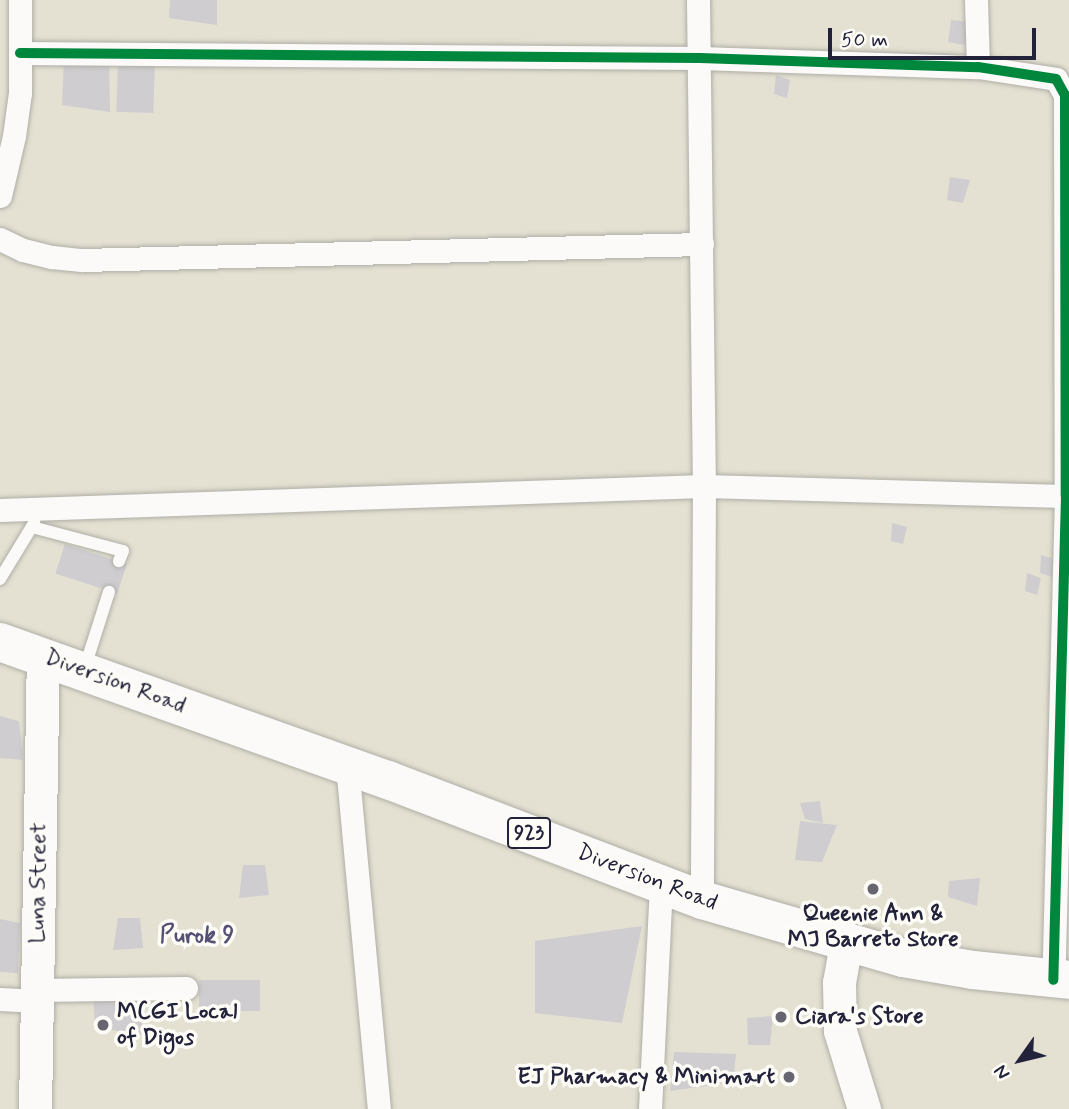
<!DOCTYPE html>
<style>
body{margin:0}
#map{position:relative;width:1069px;height:1109px;overflow:hidden;background:#e4e1d2;font-family:Mynerve,sans-serif}
div>[style]{position:absolute}
.building>*{inset:0;background:#cfcdd0;transform-origin:0 0}
.roads{filter:drop-shadow(0 0 2px #b0aea7) drop-shadow(0 0 2px #b0aea7)}
.lane>*{height:12px;margin:-6px;padding:0 6px;transform-origin:6px;border-radius:6px;background:#fbfaf8}
.street>*{height:23px;margin:-11.5px;padding:0 11.5px;transform-origin:11.5px;border-radius:11.5px;background:#fbfaf8}
.secondary>*{height:33px;margin:-16.5px;padding:0 16.5px;transform-origin:16.5px;border-radius:16.5px;background:#fbfaf8}
.highway>*{height:38px;margin:-19px;padding:0 19px;transform-origin:19px;border-radius:19px;background:#fbfaf8}
.cycleway>*{height:10px;margin:-5px;padding:0 5px;transform-origin:5px;border-radius:5px;background:#00873e}
.dots>*{width:19px;height:19px;translate:-50% -50%;box-sizing:border-box;border:4px solid #fdfcf7;border-radius:50%}
span{translate:-50% -50%;white-space:nowrap;text-align:center;line-height:1.15;-webkit-text-stroke:7px #fdfcf7;paint-order:stroke}
.shield-label span{padding:2px 5px;background:#fdfcf7;border:2px solid;border-radius:5px;-webkit-text-stroke-width:0}
.shield-label{font-size:21px;color:#22223b;font-weight:700}
.street-label{font-size:23px;color:#22223b}
.poi-label{font-size:23px;color:#22223b;font-weight:700}
.left{translate:0 -50%;text-align:left}
.right{translate:-100% -50%;text-align:right}
.neighbourhood-label{font-size:24px;color:#545175;font-weight:700}
.north{position:absolute;left:985px;top:1025px;width:70px;height:70px;-webkit-text-stroke:5px #fdfcf7;paint-order:stroke;rotate:236deg;font-size:19px;font-weight:700;line-height:28px;text-align:center;color:#22223b}
.north::after{content:'';display:block;margin:auto;width:24px;height:32px;background:#22223b;clip-path:polygon(50% 0,100% 100%,50% 72%,0 100%)}
.scale{position:absolute;left:828px;top:28px;width:208px;height:32px;box-sizing:border-box;border:4px solid #22223b;border-top:0;padding-left:9px;font-size:21px;line-height:24px;white-space:nowrap;color:#22223b;-webkit-text-stroke:5px #fdfcf7;paint-order:stroke}
</style>
<div id="map">
<div class="building">
<div style="clip-path:polygon(170px 0,217px 0,217px 25px,169px 18px)"></div>
<div style="clip-path:polygon(951px 20px,971px 22px,964px 45px,948px 42px)"></div>
<div style="clip-path:polygon(64px 58px,109px 58px,110px 112px,62px 105px)"></div>
<div style="left:155px;top:63px;width:50px;height:37px;rotate:92deg"></div>
<div style="clip-path:polygon(776px 75px,790px 80px,787px 98px,774px 94px)"></div>
<div style="clip-path:polygon(950px 177px,970px 180px,963px 203px,947px 200px)"></div>
<div style="clip-path:polygon(892px 523px,907px 527px,903px 544px,891px 541px)"></div>
<div style="left:65px;top:544px;width:65px;height:31px;rotate:18deg"></div>
<div style="clip-path:polygon(1041px 555px,1056px 559px,1052px 577px,1040px 573px)"></div>
<div style="clip-path:polygon(1027px 573px,1041px 578px,1037px 595px,1025px 591px)"></div>
<div style="clip-path:polygon(0 716px,19px 721px,23px 760px,0 758px)"></div>
<div style="clip-path:polygon(820px 801px,823px 823px,805px 819px,800px 803px)"></div>
<div style="clip-path:polygon(800px 821px,837px 825px,822px 862px,795px 860px)"></div>
<div style="clip-path:polygon(243px 865px,265px 865px,269px 895px,239px 898px)"></div>
<div style="clip-path:polygon(980px 878px,977px 906px,948px 897px,949px 881px)"></div>
<div style="clip-path:polygon(118px 918px,140px 918px,143px 948px,113px 950px)"></div>
<div style="clip-path:polygon(0 919px,20px 923px,18px 973px,0 972px)"></div>
<div style="clip-path:polygon(642px 926px,622px 1023px,535px 1013px,535px 941px)"></div>
<div style="left:199px;top:980px;width:61px;height:31px"></div>
<div style="clip-path:polygon(93px 993px,141px 993px,142px 1035px,95px 1027px)"></div>
<div style="clip-path:polygon(773px 1016px,770px 1045px,748px 1045px,747px 1018px)"></div>
<div style="clip-path:polygon(674px 1052px,736px 1054px,733px 1082px,670px 1091px)"></div>
</div>
<div class="roads">
<div class="lane">
<div style="left:32px;top:527px;width:94px;rotate:14.8deg"></div>
<div style="left:123px;top:551px;width:11px;rotate:112deg"></div>
<div style="left:0;top:579px;width:66px;rotate:-58.7deg"></div>
<div style="left:85px;top:667px;width:79px;rotate:-72.3deg"></div>
</div>
<div class="street">
<div style="left:698px;top:0;width:486px;rotate:89.3deg"></div>
<div style="left:704px;top:486px;width:414px;rotate:90.3deg"></div>
<div style="left:976px;top:0;width:67px;rotate:88.3deg"></div>
<div style="left:20px;top:53px;width:680px;rotate:0.42deg"></div>
<div style="left:700px;top:58px;width:278px;rotate:1.9deg"></div>
<div style="left:978px;top:67px;width:79px;rotate:8.7deg"></div>
<div style="left:1056px;top:79px;width:18px;rotate:61deg"></div>
<div style="left:1065px;top:95px;width:401px;rotate:89.9deg"></div>
<div style="left:1066px;top:496px;width:484px;rotate:91.5deg"></div>
<div style="left:0;top:196px;width:62px;rotate:-76.9deg"></div>
<div style="left:14px;top:136px;width:43px;rotate:-82.1deg"></div>
<div style="left:20px;top:93px;width:93px;rotate:-90deg"></div>
<div style="left:0;top:239px;width:25px;rotate:26deg"></div>
<div style="left:23px;top:250px;width:30px;rotate:14deg"></div>
<div style="left:52px;top:257px;width:30px;rotate:6deg"></div>
<div style="left:82px;top:260px;width:620px;rotate:-1.48deg"></div>
<div style="left:0;top:510px;width:704px;rotate:-1.95deg"></div>
<div style="left:704px;top:486px;width:362px;rotate:1.6deg"></div>
<div style="left:347px;top:765px;width:345px;rotate:84.7deg"></div>
<div style="left:37px;top:990px;width:149px;rotate:-0.8deg"></div>
<div style="left:0;top:999px;width:37px;rotate:3deg"></div>
<div style="left:650px;top:1109px;width:226px;rotate:-87.2deg"></div>
</div>
<div class="secondary">
<div style="left:846px;top:943px;width:40px;rotate:100deg"></div>
<div style="left:839px;top:982px;width:49px;rotate:88.8deg"></div>
<div style="left:840px;top:1031px;width:82px;rotate:72.9deg"></div>
<div style="left:35px;top:1109px;width:452px;rotate:-89deg"></div>
</div>
<div class="highway">
<div style="left:0;top:642px;width:412px;rotate:19.6deg"></div>
<div style="left:388px;top:780px;width:336px;rotate:20.9deg"></div>
<div style="left:702px;top:900px;width:209px;rotate:16.1deg"></div>
<div style="left:903px;top:958px;width:71px;rotate:9.7deg"></div>
<div style="left:973px;top:970px;width:97px;rotate:5.9deg"></div>
</div>
</div>
<div class="cycleway">
<div style="left:20px;top:53px;width:680px;rotate:0.42deg"></div>
<div style="left:700px;top:58px;width:278px;rotate:1.9deg"></div>
<div style="left:978px;top:67px;width:79px;rotate:8.7deg"></div>
<div style="left:1056px;top:79px;width:18px;rotate:61deg"></div>
<div style="left:1065px;top:95px;width:401px;rotate:89.9deg"></div>
<div style="left:1066px;top:496px;width:484px;rotate:91.5deg"></div>
</div>
<div class="dots">
<div style="left:873px;top:889px;background:#666570"></div>
<div style="left:781px;top:1017px;background:#666570"></div>
<div style="left:103px;top:1025px;background:#666570"></div>
<div style="left:789px;top:1077px;background:#666570"></div>
</div>
<div class="shield-label">
<span style="left:529px;top:833px">923</span>
</div>
<div class="street-label">
<span style="left:115px;top:682px;rotate:20deg">Diversion Road</span>
<span style="left:647px;top:878px;rotate:21deg">Diversion Road</span>
<span style="left:39px;top:883px;rotate:-89deg">Luna Street</span>
</div>
<div class="poi-label">
<span style="left:873px;top:927px">Queenie Ann &amp;<br>MJ Barreto Store</span>
<span class="left" style="left:117px;top:1025px">MCGI Local<br>of Digos</span>
<span class="left" style="left:795px;top:1017px">Ciara's Store</span>
<span class="right" style="left:775px;top:1077px">EJ Pharmacy &amp; Minimart</span>
</div>
<div class="neighbourhood-label">
<span style="left:197px;top:936px">Purok 9</span>
</div>
<div class="north">N</div>
<div class="scale">50 m</div>
</div>
